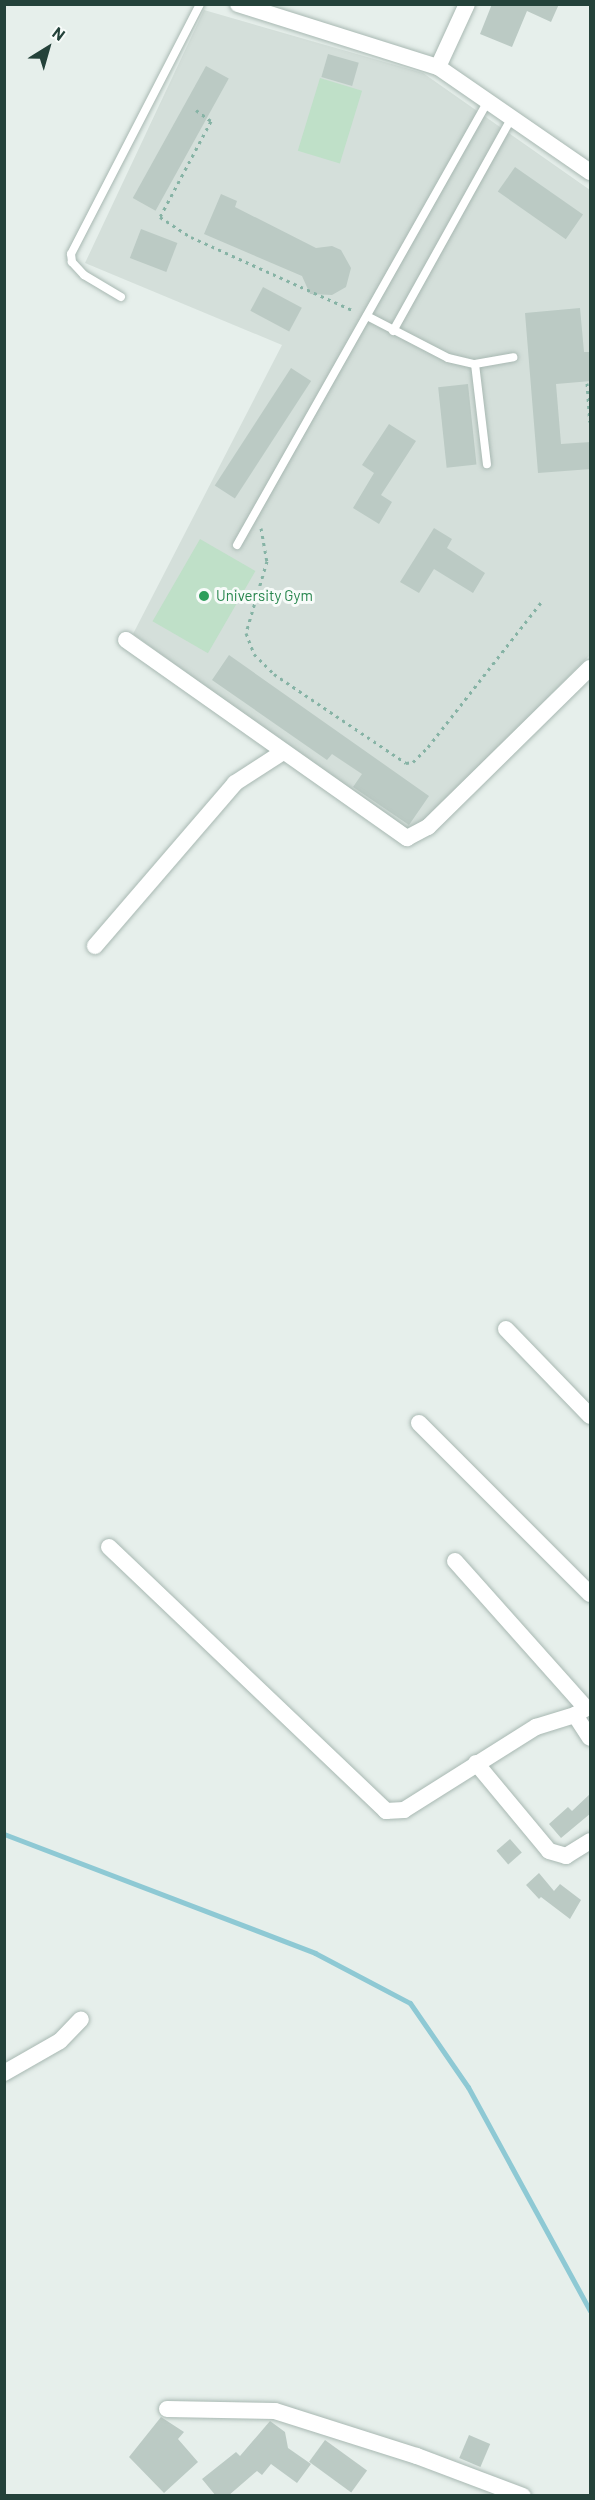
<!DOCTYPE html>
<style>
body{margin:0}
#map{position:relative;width:595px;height:2500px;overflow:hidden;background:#e6efeb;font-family:Barlow,sans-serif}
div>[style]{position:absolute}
.built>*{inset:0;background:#d4dfda}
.green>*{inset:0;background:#bfe0c8;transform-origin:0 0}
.stream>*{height:5px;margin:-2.5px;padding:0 2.5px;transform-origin:2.5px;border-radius:2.5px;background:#8ec9d4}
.building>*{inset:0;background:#bbcac4;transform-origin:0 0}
.path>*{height:3px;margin-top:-1.5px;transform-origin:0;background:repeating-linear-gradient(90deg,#86b3a5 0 3px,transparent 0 7.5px)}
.roads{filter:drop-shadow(0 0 2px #a8b8b2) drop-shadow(0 0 2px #a8b8b2)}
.service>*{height:8px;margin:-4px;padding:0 4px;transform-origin:4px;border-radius:4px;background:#fff}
.minor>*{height:16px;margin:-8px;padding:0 8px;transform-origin:8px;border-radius:8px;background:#fff}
.dots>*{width:16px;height:16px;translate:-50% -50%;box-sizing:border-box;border:3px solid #f7fbf9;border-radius:50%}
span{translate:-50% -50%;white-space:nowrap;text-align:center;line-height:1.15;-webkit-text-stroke:6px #f7fbf9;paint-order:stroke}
.leisure-label{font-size:15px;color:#27864d}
.left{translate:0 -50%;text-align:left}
.frame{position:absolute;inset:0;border:6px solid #24423a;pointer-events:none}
.north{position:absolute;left:18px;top:18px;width:60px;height:60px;-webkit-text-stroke:4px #f7fbf9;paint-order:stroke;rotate:37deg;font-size:16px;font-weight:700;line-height:24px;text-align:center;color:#24423a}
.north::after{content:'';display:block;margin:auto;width:21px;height:27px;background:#24423a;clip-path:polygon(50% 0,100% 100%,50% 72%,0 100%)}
</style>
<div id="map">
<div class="built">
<div style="clip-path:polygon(204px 10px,423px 73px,590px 190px,590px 655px,411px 835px,133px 634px,282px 345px,85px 263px)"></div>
</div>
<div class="green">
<div style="left:320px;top:78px;width:44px;height:76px;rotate:17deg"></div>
<div style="left:200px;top:539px;width:64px;height:95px;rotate:30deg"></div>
</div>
<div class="stream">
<div style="left:4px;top:1834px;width:333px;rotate:20.9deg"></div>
<div style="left:315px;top:1953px;width:107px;rotate:27.8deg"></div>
<div style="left:410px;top:2003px;width:102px;rotate:55.4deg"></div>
<div style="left:468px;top:2087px;width:255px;rotate:61.4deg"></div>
</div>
<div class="building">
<div style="clip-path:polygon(492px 4px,559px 4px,551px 22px,527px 11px,512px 47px,480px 34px)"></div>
<div style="left:328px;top:54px;width:32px;height:24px;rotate:16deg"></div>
<div style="left:206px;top:66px;width:26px;height:151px;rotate:29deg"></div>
<div style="left:515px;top:167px;width:83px;height:30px;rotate:35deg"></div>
<div style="clip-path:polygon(221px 194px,237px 201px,235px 207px,316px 248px,332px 246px,341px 250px,351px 268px,346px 287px,332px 295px,310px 294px,302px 276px,204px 234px)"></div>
<div style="left:141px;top:229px;width:39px;height:31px;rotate:21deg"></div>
<div style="left:263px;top:287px;width:44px;height:27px;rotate:28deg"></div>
<div style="clip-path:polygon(580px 308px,584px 352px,591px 352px,591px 381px,556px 384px,561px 444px,591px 442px,591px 469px,538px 473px,525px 313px)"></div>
<div style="left:291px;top:368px;width:24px;height:140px;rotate:33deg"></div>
<div style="left:468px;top:384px;width:81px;height:30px;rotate:84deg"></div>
<div style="clip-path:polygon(389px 424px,416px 441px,381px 495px,392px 502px,379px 524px,353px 508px,374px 473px,362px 465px)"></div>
<div style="clip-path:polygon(434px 528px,452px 539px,447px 548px,485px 573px,473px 593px,434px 569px,419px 593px,400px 582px)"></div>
<div style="clip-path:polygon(229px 655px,429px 796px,409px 825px,353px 787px,362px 774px,332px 754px,327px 760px,212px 680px)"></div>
<div style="clip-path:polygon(591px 1793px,591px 1813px,561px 1838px,549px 1824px,568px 1807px,572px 1811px)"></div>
<div style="left:510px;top:1839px;width:18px;height:18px;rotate:49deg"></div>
<div style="clip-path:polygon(539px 1873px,554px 1891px,560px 1884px,581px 1900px,570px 1919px,541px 1897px,539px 1899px,526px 1885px)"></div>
<div style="clip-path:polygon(161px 2417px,184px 2432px,178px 2439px,198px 2462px,164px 2493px,129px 2457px)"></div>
<div style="clip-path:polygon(270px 2421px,285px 2432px,288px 2448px,311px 2464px,297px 2483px,271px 2464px,262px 2475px,257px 2471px,228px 2496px,216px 2496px,202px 2479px,236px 2452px,240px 2456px)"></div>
<div style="left:469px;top:2435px;width:23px;height:25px;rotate:23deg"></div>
<div style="left:325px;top:2440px;width:52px;height:27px;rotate:36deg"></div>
</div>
<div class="path">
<div style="left:196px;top:110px;width:19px;rotate:36deg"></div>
<div style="left:211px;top:121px;width:109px;rotate:118deg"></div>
<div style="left:160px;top:217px;width:37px;rotate:33deg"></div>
<div style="left:191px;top:237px;width:179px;rotate:24.4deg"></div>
<div style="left:587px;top:383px;width:39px;rotate:86deg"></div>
<div style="left:261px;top:528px;width:34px;rotate:80deg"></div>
<div style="left:267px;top:561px;width:75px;rotate:106.3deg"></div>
<div style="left:246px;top:633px;width:22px;rotate:69deg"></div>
<div style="left:254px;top:654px;width:28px;rotate:45deg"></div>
<div style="left:274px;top:674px;width:159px;rotate:34deg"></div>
<div style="left:406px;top:763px;width:7px;rotate:-8deg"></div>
<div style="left:413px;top:762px;width:21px;rotate:-45deg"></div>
<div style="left:428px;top:747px;width:185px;rotate:-52deg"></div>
</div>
<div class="roads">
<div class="service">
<div style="left:121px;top:297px;width:43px;rotate:-149.3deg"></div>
<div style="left:84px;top:275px;width:18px;rotate:-133deg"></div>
<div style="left:72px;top:262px;width:8px;rotate:-97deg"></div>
<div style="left:71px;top:254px;width:281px;rotate:-62.7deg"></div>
<div style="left:367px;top:316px;width:91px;rotate:27.4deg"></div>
<div style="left:448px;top:358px;width:28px;rotate:13deg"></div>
<div style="left:475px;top:364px;width:39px;rotate:-10deg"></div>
<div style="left:393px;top:331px;width:245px;rotate:-60.9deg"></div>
<div style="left:475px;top:364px;width:101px;rotate:83.2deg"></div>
<div style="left:237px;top:545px;width:510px;rotate:-60.52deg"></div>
</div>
<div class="minor">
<div style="left:238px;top:4px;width:210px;rotate:17.5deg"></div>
<div style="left:438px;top:67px;width:185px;rotate:34.6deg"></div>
<div style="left:438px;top:67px;width:69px;rotate:-65.3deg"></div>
<div style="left:126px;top:640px;width:344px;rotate:35.2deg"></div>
<div style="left:407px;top:838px;width:24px;rotate:-28deg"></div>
<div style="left:428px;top:827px;width:227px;rotate:-44.5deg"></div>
<div style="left:95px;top:946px;width:215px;rotate:-49.3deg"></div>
<div style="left:235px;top:783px;width:57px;rotate:-32.9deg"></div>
<div style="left:506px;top:1329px;width:121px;rotate:46deg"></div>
<div style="left:419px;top:1423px;width:242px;rotate:45deg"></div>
<div style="left:109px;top:1547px;width:383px;rotate:43.6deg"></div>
<div style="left:386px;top:1811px;width:18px;rotate:-3deg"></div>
<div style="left:404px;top:1810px;width:156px;rotate:-32.2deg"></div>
<div style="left:536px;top:1727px;width:41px;rotate:-17.1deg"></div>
<div style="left:455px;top:1561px;width:197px;rotate:48.3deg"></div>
<div style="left:585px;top:1709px;width:12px;rotate:149deg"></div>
<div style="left:575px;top:1715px;width:27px;rotate:57deg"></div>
<div style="left:476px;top:1763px;width:114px;rotate:50.3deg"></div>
<div style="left:549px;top:1851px;width:18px;rotate:16deg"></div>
<div style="left:566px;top:1856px;width:28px;rotate:-32deg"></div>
<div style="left:4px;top:2073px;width:64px;rotate:-29.7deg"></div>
<div style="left:60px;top:2041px;width:30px;rotate:-46deg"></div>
<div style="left:167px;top:2409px;width:108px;rotate:1.1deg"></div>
<div style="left:275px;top:2411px;width:149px;rotate:17.6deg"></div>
<div style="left:417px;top:2456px;width:113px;rotate:20.7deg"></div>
</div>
</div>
<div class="dots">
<div style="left:204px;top:596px;background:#2e9e5b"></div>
</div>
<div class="leisure-label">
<span class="left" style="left:216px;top:596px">University Gym</span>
</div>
<div class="frame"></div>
<div class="north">N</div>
</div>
